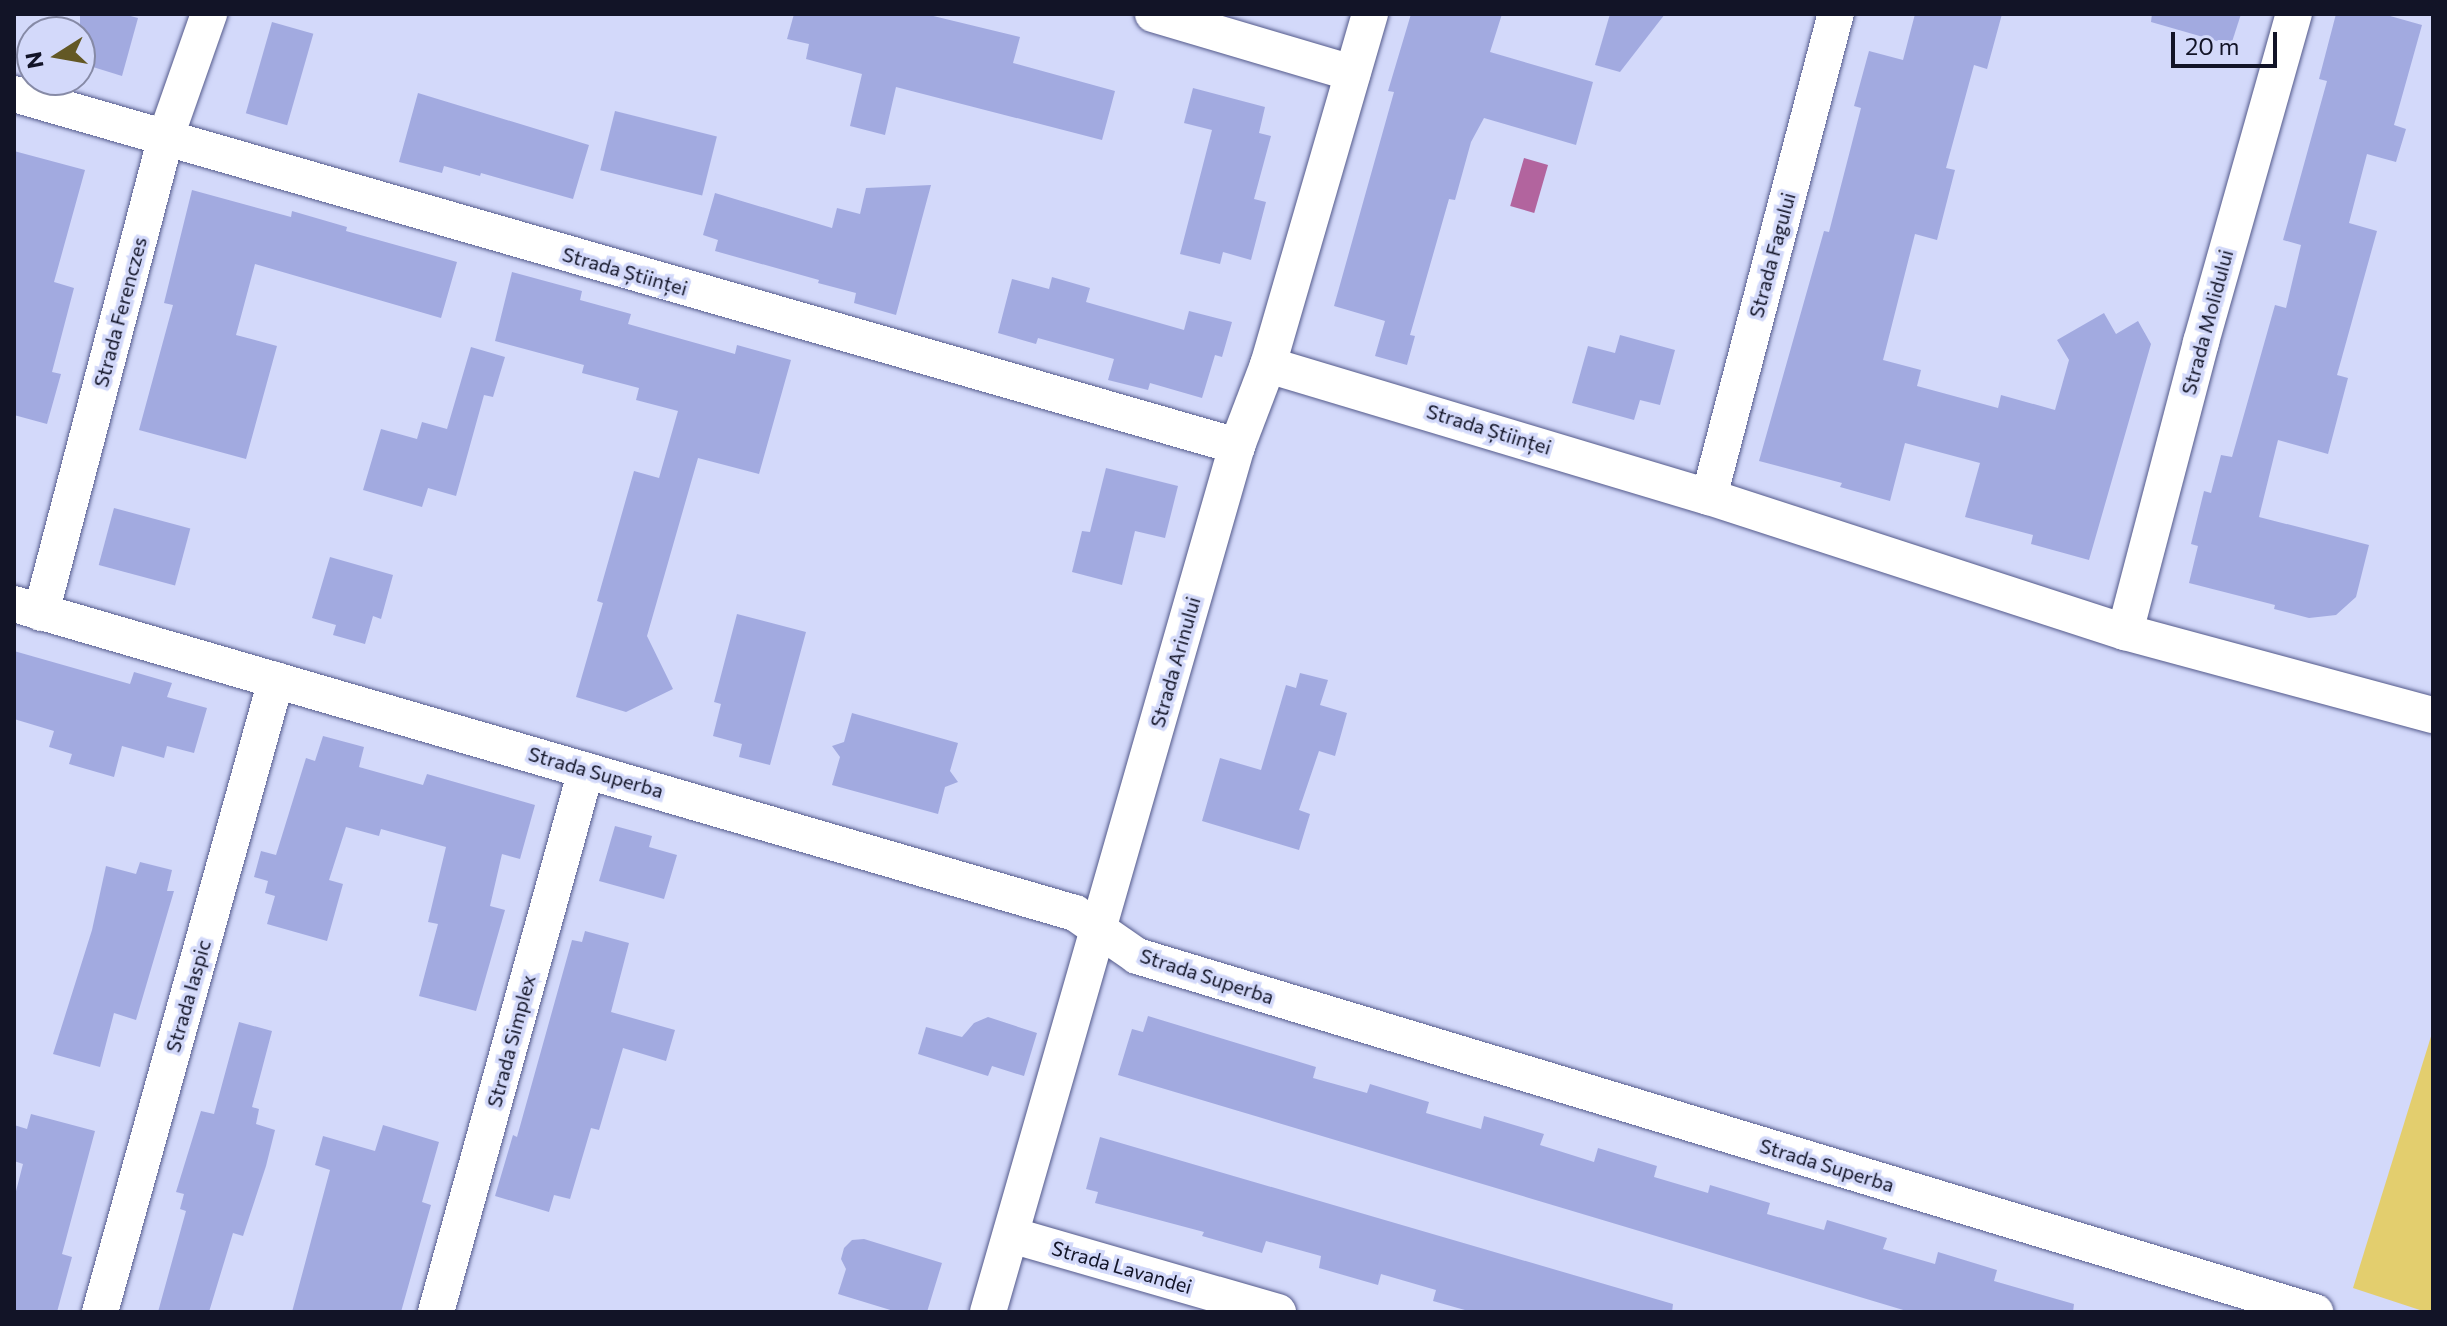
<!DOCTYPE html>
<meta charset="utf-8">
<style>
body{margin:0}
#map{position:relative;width:2447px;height:1326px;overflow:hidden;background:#d3d9fa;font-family:Commissioner,sans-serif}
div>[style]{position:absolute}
.green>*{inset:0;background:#e3ce6e}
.water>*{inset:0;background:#b2649e;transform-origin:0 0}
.building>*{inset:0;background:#a2aae0;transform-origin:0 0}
.roads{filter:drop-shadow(0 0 2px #545a8b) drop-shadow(0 0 2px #545a8b)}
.minor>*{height:36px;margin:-18px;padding:0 18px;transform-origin:18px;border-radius:18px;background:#fff}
span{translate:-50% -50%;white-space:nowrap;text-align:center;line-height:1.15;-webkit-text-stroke:7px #d3d9fa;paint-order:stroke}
.street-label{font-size:20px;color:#121427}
.frame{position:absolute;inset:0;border:16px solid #121427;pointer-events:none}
.north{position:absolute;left:16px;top:16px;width:80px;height:80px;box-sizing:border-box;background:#d3d9fa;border:2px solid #868aa6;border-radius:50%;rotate:259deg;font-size:22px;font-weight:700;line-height:32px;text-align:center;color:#121427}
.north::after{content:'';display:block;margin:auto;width:28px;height:36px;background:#635825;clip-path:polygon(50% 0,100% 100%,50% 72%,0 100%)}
.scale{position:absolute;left:2171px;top:32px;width:106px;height:36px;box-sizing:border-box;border:4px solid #121427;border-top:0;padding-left:10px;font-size:24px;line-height:28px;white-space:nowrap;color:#121427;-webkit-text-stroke:6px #d3d9fa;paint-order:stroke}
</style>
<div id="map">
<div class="green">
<div style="clip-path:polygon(2433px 1030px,2433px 1312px,2426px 1312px,2353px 1288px)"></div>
</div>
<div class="water">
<div style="left:1524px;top:158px;width:25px;height:50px;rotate:16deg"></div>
</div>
<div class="building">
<div style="clip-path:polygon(80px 14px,123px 14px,138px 18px,122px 76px,80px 63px)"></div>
<div style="clip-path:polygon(794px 14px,925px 14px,1020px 37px,1013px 63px,1115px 91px,1102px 140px,896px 87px,885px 135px,850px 126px,862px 74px,806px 59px,809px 44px,787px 39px)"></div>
<div style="clip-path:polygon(1411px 14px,1502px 14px,1490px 52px,1593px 82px,1576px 145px,1484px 118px,1471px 142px,1455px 200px,1449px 199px,1410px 335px,1415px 336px,1407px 365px,1375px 356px,1385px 321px,1334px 306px,1394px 92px,1388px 91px)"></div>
<div style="clip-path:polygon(1610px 14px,1665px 14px,1620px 72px,1595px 65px)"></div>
<div style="clip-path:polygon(1915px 14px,2002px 14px,1987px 69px,1974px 65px,1946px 168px,1955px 170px,1937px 240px,1915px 234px,1883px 360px,1921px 370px,1917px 386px,1998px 408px,2001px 395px,2055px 410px,2069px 360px,2057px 340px,2104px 313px,2116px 334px,2138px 321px,2151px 344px,2089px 560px,2031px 544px,2033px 535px,1965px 517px,1980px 463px,1905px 443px,1890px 501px,1840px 487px,1842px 483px,1759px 461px,1824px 231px,1829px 232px,1861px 108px,1854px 106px,1869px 51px,1903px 60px)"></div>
<div style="clip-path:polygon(2152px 14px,2241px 14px,2231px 45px,2151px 22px)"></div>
<div style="clip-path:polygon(2336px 14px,2383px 14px,2422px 25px,2394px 125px,2406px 129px,2396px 162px,2367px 154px,2349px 223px,2377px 231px,2337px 375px,2348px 378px,2328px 454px,2278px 440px,2259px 517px,2369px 545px,2356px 597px,2336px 615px,2309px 618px,2274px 609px,2275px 605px,2189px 583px,2198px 546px,2191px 544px,2204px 491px,2211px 493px,2221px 455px,2232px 457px,2275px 305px,2286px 308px,2301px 245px,2283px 240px,2327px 81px,2319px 79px)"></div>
<div style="left:272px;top:22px;width:43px;height:95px;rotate:16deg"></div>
<div style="clip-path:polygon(1193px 88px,1265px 107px,1259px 133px,1271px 136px,1254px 199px,1266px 202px,1251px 260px,1223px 252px,1220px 264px,1180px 254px,1212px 130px,1184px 123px)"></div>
<div style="clip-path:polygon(418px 93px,589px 145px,573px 199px,481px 173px,480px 176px,444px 166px,442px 173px,399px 162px)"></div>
<div style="left:615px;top:111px;width:105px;height:61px;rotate:14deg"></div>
<div style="clip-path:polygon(14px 151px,85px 170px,54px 282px,74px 288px,52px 372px,61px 374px,47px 424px,14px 415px)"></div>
<div style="clip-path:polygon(931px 185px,896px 315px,854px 303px,856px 293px,818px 283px,819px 280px,715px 251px,718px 240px,703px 235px,715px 193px,832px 228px,837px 208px,860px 214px,866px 188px)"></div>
<div style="clip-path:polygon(192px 190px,291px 217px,292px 211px,347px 227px,346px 231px,457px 262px,441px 318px,255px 264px,236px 335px,277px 346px,246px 459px,139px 430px,173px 305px,164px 303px)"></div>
<div style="clip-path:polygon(512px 272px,582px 291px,580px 300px,631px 314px,628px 324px,735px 354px,737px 345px,791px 360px,759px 474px,698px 458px,647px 636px,673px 689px,626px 712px,576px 697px,603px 603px,597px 601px,634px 471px,659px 478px,678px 411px,636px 400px,639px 388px,582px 373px,584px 365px,495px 341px)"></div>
<div style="clip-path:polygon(1052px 277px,1090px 288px,1086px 302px,1184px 330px,1189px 311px,1232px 322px,1222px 357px,1215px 355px,1202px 398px,1150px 383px,1148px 390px,1108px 380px,1114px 359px,1038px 338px,1036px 344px,998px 333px,1012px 279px,1049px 289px)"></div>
<div style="clip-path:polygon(1620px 335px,1675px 350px,1660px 405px,1640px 400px,1634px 420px,1572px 403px,1588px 346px,1615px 353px)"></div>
<div style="clip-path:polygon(471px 347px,505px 357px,493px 397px,484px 395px,456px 496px,428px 488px,422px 507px,363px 490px,381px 429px,417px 439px,422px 422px,447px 429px)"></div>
<div style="clip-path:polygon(1106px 468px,1178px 486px,1165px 538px,1135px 531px,1122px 585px,1072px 572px,1082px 531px,1090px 532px)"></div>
<div style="left:114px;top:508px;width:79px;height:59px;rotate:15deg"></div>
<div style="clip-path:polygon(330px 557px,393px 575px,381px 619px,373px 616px,365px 644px,333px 635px,336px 625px,312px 618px)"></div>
<div style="clip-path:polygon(737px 614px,806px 632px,770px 765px,739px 757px,742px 744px,713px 736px,721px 704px,714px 702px)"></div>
<div style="clip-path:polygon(14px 651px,130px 684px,134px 672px,172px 683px,167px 697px,207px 708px,194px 753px,167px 746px,164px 758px,122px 746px,114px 777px,69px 764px,72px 754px,49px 747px,54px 731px,14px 719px)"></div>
<div style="clip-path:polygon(1300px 673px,1328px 680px,1320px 705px,1347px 713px,1335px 756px,1319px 751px,1299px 810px,1310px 814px,1299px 850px,1202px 821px,1220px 758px,1261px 770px,1286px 685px,1296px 688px)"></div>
<div style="clip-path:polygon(852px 713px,958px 743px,950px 771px,958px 782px,945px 787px,938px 814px,832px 785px,840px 757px,832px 746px,844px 742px)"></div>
<div style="clip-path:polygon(323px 736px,364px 747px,359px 767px,423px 785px,427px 774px,535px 805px,520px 859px,502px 854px,490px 906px,505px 910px,476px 1011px,419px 996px,438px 924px,428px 922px,446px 847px,381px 829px,379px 836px,346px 827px,329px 880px,343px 884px,327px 941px,267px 924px,275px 896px,265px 893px,268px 881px,254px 877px,261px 851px,276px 855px,306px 758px,315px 761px)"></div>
<div style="clip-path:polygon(615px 826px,652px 836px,649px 847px,677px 855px,664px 899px,599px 881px)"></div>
<div style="clip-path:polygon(140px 862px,172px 870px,167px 891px,174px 891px,136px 1020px,114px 1013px,100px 1067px,53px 1054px,92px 930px,106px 866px,136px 874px)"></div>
<div style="clip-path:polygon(585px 931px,629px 943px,611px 1012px,675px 1030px,666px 1061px,623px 1048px,599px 1130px,591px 1128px,570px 1199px,554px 1195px,549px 1212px,495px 1196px,513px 1135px,517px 1137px,572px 940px,582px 942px)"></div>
<div style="clip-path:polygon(1148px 1016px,1316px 1067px,1313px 1078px,1367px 1093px,1370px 1084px,1429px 1102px,1426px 1113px,1481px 1129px,1484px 1116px,1544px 1134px,1540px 1145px,1594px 1162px,1598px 1148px,1657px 1166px,1654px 1177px,1708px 1193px,1710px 1185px,1770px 1203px,1767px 1214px,1824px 1230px,1827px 1220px,1887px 1238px,1883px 1249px,1935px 1264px,1938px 1252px,1997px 1270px,1994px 1281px,2074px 1304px,2073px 1312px,1910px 1312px,1118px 1075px,1132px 1029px,1143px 1032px)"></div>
<div style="clip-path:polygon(988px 1017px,1037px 1033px,1024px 1076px,992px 1066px,988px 1076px,918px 1054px,926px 1027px,962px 1037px,974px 1023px)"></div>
<div style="clip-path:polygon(239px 1022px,272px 1031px,252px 1107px,259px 1109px,256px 1124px,275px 1130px,266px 1166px,243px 1236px,233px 1233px,209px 1312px,158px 1312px,186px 1211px,180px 1209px,184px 1194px,176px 1192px,201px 1111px,214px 1114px)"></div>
<div style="clip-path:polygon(31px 1114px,95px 1131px,62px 1254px,72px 1257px,57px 1312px,14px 1312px,14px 1199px,23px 1164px,14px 1161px,14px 1125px,27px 1129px)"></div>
<div style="clip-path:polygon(383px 1125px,439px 1142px,422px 1202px,431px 1205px,401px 1312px,292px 1312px,330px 1170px,315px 1165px,323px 1136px,375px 1151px)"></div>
<div style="clip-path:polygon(1100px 1137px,1673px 1304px,1672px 1312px,1472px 1312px,1433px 1301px,1436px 1290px,1381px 1274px,1378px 1285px,1319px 1268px,1321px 1256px,1266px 1241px,1262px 1253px,1202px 1236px,1204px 1232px,1095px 1203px,1098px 1192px,1086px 1189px)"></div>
<div style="clip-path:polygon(864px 1239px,942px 1263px,927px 1312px,897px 1312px,838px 1294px,846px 1269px,841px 1259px,844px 1248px,852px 1240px)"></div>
</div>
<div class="roads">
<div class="minor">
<div style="left:1153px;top:14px;width:208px;rotate:16.5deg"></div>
<div style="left:14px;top:94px;width:1273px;rotate:16.06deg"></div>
<div style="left:1268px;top:365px;width:460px;rotate:16.7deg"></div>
<div style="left:1709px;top:497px;width:437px;rotate:18deg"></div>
<div style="left:2125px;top:632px;width:319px;rotate:15.1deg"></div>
<div style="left:1709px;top:497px;width:499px;rotate:-75.3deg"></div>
<div style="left:14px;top:604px;width:1105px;rotate:16.24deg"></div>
<div style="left:1075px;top:913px;width:75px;rotate:34.7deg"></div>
<div style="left:1137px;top:956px;width:1231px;rotate:16.82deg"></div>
<div style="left:41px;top:613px;width:490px;rotate:-75.3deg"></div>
<div style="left:165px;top:139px;width:133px;rotate:-70.6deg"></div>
<div style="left:2125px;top:632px;width:300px;rotate:-75.3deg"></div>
<div style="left:2201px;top:342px;width:341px;rotate:-74.2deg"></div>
<div style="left:1011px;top:1235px;width:278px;rotate:16.1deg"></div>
<div style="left:100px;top:1312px;width:656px;rotate:-74.44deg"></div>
<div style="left:436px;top:1312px;width:562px;rotate:-74.53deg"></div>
<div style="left:988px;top:1312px;width:901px;rotate:-73.96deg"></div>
<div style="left:1237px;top:446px;width:87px;rotate:-69.1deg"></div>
<div style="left:1268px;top:365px;width:366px;rotate:-73.8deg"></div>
</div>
</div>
<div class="street-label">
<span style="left:1772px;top:255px;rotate:-75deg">Strada Fagului</span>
<span style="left:625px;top:271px;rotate:16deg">Strada Științei</span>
<span style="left:120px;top:312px;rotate:-75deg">Strada Ferenczes</span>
<span style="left:2207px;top:322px;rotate:-75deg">Strada Molidului</span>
<span style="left:1489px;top:429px;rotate:17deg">Strada Științei</span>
<span style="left:1175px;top:662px;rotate:-74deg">Strada Arinului</span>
<span style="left:596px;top:772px;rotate:16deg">Strada Superba</span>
<span style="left:1207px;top:976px;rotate:18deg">Strada Superba</span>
<span style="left:188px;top:996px;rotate:-74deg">Strada Iaspic</span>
<span style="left:511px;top:1041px;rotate:-75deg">Strada Simplex</span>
<span style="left:1827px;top:1165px;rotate:17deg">Strada Superba</span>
<span style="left:1122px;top:1267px;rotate:16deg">Strada Lavandei</span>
</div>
<div class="frame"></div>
<div class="north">N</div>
<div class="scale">20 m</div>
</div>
